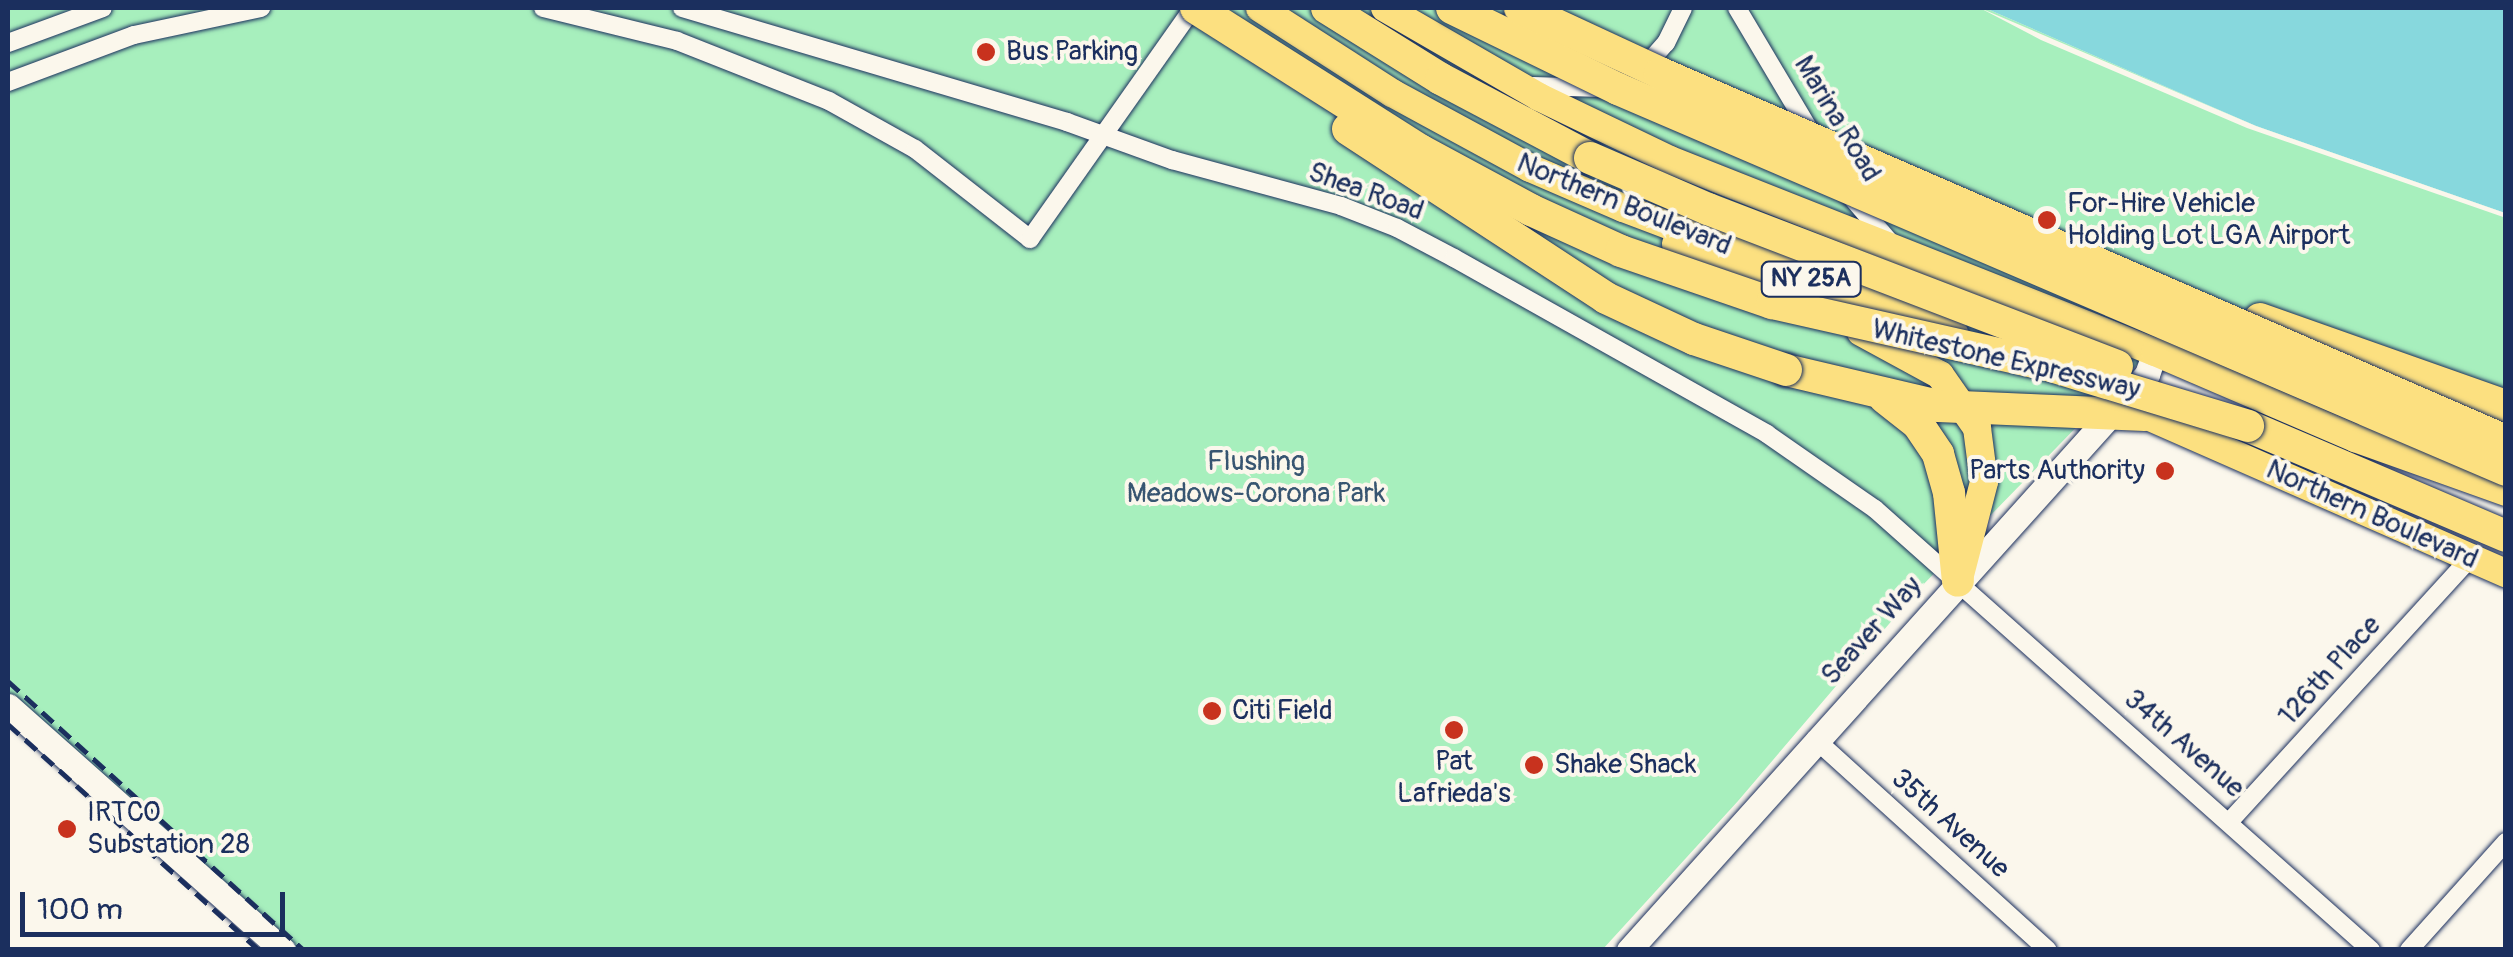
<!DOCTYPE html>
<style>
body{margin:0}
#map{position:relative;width:2513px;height:957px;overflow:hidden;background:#fbf7ec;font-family:Pangolin,sans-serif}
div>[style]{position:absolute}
.green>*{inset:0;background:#a7efbd}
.water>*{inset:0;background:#87d8dd}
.pier>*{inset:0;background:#fbf7ec}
.roads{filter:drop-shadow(0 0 2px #1b2f5e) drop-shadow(0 0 2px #1b2f5e)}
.minor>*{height:18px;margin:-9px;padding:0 9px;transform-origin:9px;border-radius:9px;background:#fbf7ec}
.secondary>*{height:25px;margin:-12.5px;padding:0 12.5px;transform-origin:12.5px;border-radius:12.5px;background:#fbf7ec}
.primary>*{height:28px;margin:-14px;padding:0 14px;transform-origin:14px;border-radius:14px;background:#fce080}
.motorway>*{height:32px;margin:-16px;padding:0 16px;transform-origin:16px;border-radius:16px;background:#fce080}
.rail>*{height:5px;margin-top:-2.5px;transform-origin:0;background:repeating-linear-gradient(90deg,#1b2f5e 0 15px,transparent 0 23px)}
.bridges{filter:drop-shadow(0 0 2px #1b2f5e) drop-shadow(0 0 2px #1b2f5e)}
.motorway-bridge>*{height:32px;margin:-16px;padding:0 16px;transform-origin:16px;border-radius:16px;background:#fce080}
.dots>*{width:28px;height:28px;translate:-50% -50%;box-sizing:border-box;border:5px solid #fbf7ec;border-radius:50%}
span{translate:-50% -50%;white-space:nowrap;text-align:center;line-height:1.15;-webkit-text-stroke:8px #fbf7ec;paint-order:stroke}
.shield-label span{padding:2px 8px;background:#fbf7ec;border:2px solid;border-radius:8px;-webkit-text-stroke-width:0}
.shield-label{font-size:25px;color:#1b2f5e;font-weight:700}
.poi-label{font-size:28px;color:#1b2f5e}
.left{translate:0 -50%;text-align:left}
.right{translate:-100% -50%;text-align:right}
.street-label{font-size:28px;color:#1b2f5e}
.park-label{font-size:28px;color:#375571}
.frame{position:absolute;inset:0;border:10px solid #1b2f5e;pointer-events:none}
.scale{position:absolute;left:20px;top:892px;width:265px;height:45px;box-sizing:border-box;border:5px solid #1b2f5e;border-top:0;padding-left:12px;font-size:30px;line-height:35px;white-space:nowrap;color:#1b2f5e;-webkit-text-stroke:8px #fbf7ec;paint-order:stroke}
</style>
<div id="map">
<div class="green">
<div style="clip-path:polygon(8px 8px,1985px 8px,2256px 126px,2505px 213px,2505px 477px,2402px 442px,2160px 341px,1918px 590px,1738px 801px,1603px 949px,283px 949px,8px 706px)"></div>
</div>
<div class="water">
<div style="clip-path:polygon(1985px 8px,2505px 8px,2505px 213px,2256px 126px)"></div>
</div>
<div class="pier">
<div style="clip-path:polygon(1980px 8px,2256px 126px,2505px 213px,2506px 218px,2247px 128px,2041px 40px)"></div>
</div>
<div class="roads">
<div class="minor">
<div style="left:543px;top:8px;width:138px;rotate:13.8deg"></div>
<div style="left:677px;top:41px;width:163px;rotate:21.5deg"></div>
<div style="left:829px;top:101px;width:98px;rotate:29.2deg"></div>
<div style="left:915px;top:149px;width:146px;rotate:38deg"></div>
<div style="left:1030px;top:239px;width:283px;rotate:-54.8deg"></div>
<div style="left:682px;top:8px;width:402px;rotate:16.5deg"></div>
<div style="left:1067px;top:122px;width:112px;rotate:19.9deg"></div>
<div style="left:1172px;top:160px;width:175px;rotate:15.2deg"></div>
<div style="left:1341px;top:206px;width:60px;rotate:21.4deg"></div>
<div style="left:1397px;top:228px;width:64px;rotate:27.8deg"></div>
<div style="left:1454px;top:258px;width:359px;rotate:29.3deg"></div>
<div style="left:1767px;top:434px;width:131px;rotate:34.8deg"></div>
<div style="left:1875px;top:509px;width:664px;rotate:41.64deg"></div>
<div style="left:1737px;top:8px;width:149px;rotate:59.3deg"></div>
<div style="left:8px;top:43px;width:101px;rotate:-20.2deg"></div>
<div style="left:1643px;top:69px;width:35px;rotate:-49deg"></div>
<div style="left:1666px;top:43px;width:39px;rotate:-64deg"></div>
<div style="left:8px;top:82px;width:134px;rotate:-20.5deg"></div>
<div style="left:134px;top:35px;width:130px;rotate:-12deg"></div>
<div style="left:1533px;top:86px;width:69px;rotate:1.7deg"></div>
<div style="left:1847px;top:192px;width:65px;rotate:49.4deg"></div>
<div style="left:1815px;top:739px;width:314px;rotate:42.2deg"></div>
<div style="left:2230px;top:821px;width:356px;rotate:-47.6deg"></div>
<div style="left:2409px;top:950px;width:145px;rotate:-48.1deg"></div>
</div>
<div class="secondary">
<div style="left:8px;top:706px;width:368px;rotate:41.6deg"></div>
<div style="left:1629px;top:950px;width:775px;rotate:-48.03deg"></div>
<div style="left:2147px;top:374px;width:23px;rotate:-70deg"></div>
</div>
<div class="primary">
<div style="left:1260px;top:8px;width:157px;rotate:32.8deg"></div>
<div style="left:1392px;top:93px;width:157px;rotate:28.5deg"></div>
<div style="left:1530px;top:168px;width:101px;rotate:23.3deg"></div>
<div style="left:1623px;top:208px;width:354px;rotate:20.7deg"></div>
<div style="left:1385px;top:8px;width:178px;rotate:30deg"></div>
<div style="left:1539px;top:97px;width:145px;rotate:25.7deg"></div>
<div style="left:1670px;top:160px;width:522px;rotate:21.6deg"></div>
<div style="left:2155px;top:352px;width:218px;rotate:23.3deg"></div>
<div style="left:2355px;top:438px;width:160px;rotate:19.7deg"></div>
<div style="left:1676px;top:244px;width:92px;rotate:26.6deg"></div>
<div style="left:1861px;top:332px;width:90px;rotate:28.6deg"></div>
<div style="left:1940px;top:375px;width:65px;rotate:55.1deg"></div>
<div style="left:1977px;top:428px;width:54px;rotate:82.6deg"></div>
<div style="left:1984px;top:482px;width:96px;rotate:104.5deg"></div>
<div style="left:2127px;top:407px;width:414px;rotate:23.7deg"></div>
</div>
<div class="motorway">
<div style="left:1327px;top:8px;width:134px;rotate:31.9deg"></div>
<div style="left:1441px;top:79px;width:169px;rotate:27.9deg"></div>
<div style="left:2260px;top:319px;width:261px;rotate:19.5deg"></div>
<div style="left:1786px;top:370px;width:156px;rotate:13.3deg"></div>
<div style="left:1938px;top:406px;width:207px;rotate:2.5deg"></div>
<div style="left:1885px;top:398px;width:42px;rotate:38.2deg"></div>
<div style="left:1918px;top:424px;width:36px;rotate:56deg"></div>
<div style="left:1938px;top:454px;width:41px;rotate:74.2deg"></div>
<div style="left:1949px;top:493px;width:88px;rotate:84.2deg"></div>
<div style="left:2248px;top:426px;width:280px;rotate:23.1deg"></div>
</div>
</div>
<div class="rail">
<div style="left:8px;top:681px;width:400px;rotate:42.3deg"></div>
<div style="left:8px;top:724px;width:338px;rotate:42deg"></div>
</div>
<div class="bridges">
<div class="motorway-bridge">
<div style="left:1196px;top:8px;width:265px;rotate:32.4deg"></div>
<div style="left:1420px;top:150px;width:126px;rotate:28.4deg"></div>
<div style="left:1531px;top:210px;width:99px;rotate:24.5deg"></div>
<div style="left:1621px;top:251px;width:160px;rotate:19deg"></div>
<div style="left:1772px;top:303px;width:286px;rotate:12.7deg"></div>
<div style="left:2051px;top:366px;width:206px;rotate:16.9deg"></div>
<div style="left:1452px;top:8px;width:185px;rotate:26deg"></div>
<div style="left:1618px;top:89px;width:966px;rotate:23.22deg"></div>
<div style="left:1520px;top:8px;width:154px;rotate:24.9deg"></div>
<div style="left:1660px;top:73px;width:923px;rotate:23.51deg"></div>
<div style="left:1348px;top:129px;width:308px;rotate:33.2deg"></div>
<div style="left:1606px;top:298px;width:97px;rotate:25deg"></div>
<div style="left:1694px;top:339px;width:97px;rotate:18.6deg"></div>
<div style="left:1590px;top:158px;width:129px;rotate:23.4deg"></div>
<div style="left:1708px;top:209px;width:438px;rotate:21deg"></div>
</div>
</div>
<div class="dots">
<div style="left:986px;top:52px;background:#c8321e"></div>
<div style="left:2047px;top:220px;background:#c8321e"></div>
<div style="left:2165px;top:471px;background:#c8321e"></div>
<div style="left:1212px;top:711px;background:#c8321e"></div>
<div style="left:1454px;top:730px;background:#c8321e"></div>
<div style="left:1534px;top:765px;background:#c8321e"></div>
<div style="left:67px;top:829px;background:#c8321e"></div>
</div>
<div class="shield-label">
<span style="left:1811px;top:279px">NY 25A</span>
</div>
<div class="poi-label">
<span class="left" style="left:1006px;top:52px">Bus Parking</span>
<span class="left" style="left:2067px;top:220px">For-Hire Vehicle<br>Holding Lot LGA Airport</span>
<span class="right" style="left:2145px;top:471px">Parts Authority</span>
<span class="left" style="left:1232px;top:711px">Citi Field</span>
<span style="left:1454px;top:778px">Pat<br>Lafrieda's</span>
<span class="left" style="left:1554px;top:765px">Shake Shack</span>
<span class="left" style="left:87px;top:829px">IRTCO<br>Substation 28</span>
</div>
<div class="street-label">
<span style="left:1837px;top:119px;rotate:59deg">Marina Road</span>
<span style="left:1366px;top:192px;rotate:20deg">Shea Road</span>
<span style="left:1624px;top:205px;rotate:22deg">Northern Boulevard</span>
<span style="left:2006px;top:360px;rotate:13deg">Whitestone Expressway</span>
<span style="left:2372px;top:515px;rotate:24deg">Northern Boulevard</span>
<span style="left:1872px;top:631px;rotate:-48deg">Seaver Way</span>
<span style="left:2330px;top:671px;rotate:-48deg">126th Place</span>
<span style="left:2184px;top:744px;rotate:41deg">34th Avenue</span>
<span style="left:1950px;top:824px;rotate:42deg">35th Avenue</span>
</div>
<div class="park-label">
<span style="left:1256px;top:478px">Flushing<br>Meadows-Corona Park</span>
</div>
<div class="frame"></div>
<div class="scale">100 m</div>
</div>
